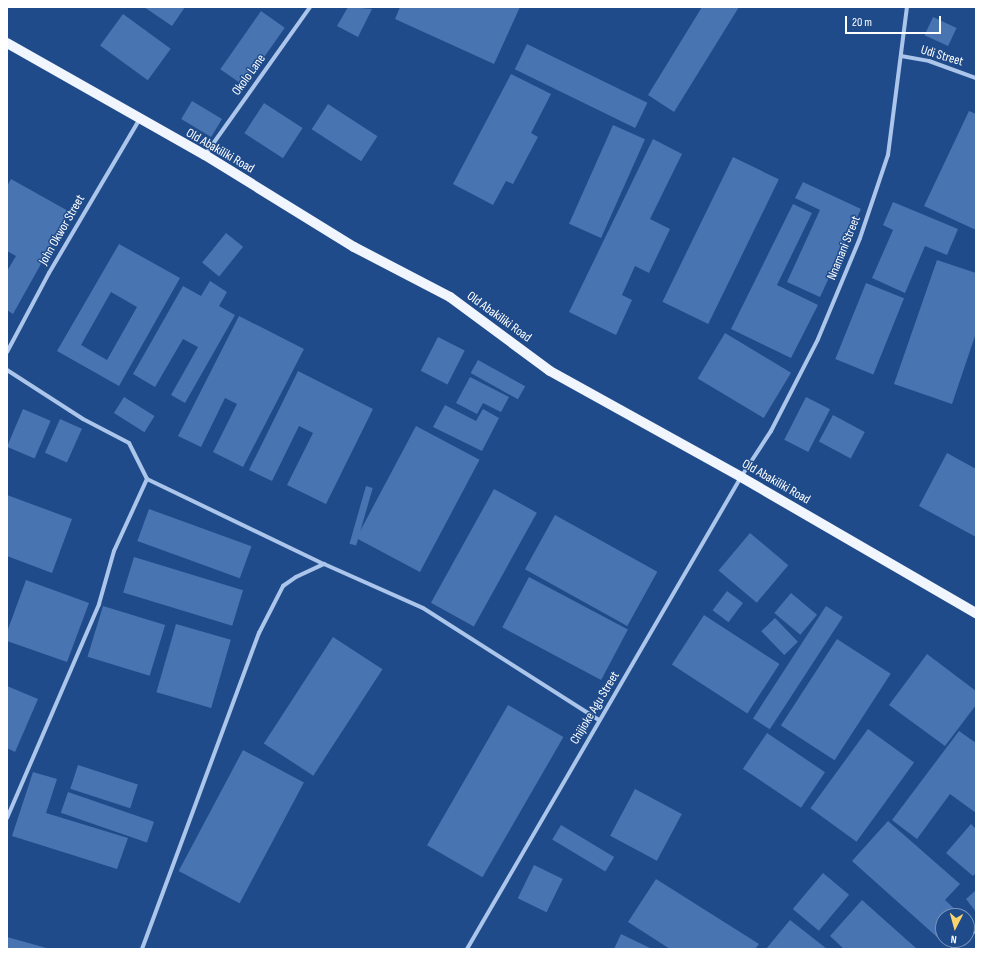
<!DOCTYPE html>
<style>
body{margin:0}
#map{position:relative;width:983px;height:956px;overflow:hidden;background:#1f4b8b;font-family:"Sofia Sans Condensed",sans-serif}
div>[style]{position:absolute}
.building>*{inset:0;background:#4874b2;transform-origin:0 0}
.minor>*{height:4px;margin:-2px;padding:0 2px;transform-origin:2px;border-radius:2px;background:#acc6eb}
.primary>*{height:10px;margin:-5px;padding:0 5px;transform-origin:5px;border-radius:5px;background:#f1f6fe}
span{translate:-50% -50%;white-space:nowrap;text-align:center;line-height:1.15;-webkit-text-stroke:3px #1f4b8b;paint-order:stroke}
.street-label{font-size:13px;color:#fff}
.frame{position:absolute;inset:0;border:8px solid #fff;pointer-events:none}
.north{position:absolute;left:935px;top:908px;width:40px;height:40px;box-sizing:border-box;background:#1f4b8b;border:1px solid #7993b9;border-radius:50%;rotate:186deg;font-size:11px;font-weight:700;line-height:16px;text-align:center;color:#fff}
.north::after{content:'';display:block;margin:auto;width:14px;height:18px;background:#f9d56c;clip-path:polygon(50% 0,100% 100%,50% 72%,0 100%)}
.scale{position:absolute;left:845px;top:16px;width:96px;height:18px;box-sizing:border-box;border:2px solid #fff;border-top:0;padding-left:5px;font-size:12px;line-height:14px;white-space:nowrap;color:#fff;-webkit-text-stroke:3px #1f4b8b;paint-order:stroke}
</style>
<div id="map">
<div class="building">
<div style="clip-path:polygon(144px 7px,185px 7px,172px 26px)"></div>
<div style="clip-path:polygon(348px 7px,372px 9px,358px 37px,337px 26px)"></div>
<div style="clip-path:polygon(400px 7px,520px 7px,494px 64px,395px 19px)"></div>
<div style="clip-path:polygon(702px 7px,739px 7px,674px 112px,648px 95px)"></div>
<div style="left:261px;top:11px;width:29px;height:71px;rotate:35deg"></div>
<div style="left:123px;top:14px;width:59px;height:39px;rotate:36deg"></div>
<div style="left:933px;top:17px;width:26px;height:20px;rotate:25deg"></div>
<div style="left:527px;top:44px;width:134px;height:28px;rotate:26deg"></div>
<div style="clip-path:polygon(511px 74px,551px 94px,531px 133px,538px 137px,513px 184px,506px 181px,493px 205px,453px 184px)"></div>
<div style="left:192px;top:101px;width:35px;height:21px;rotate:31deg"></div>
<div style="left:264px;top:103px;width:46px;height:36px;rotate:33deg"></div>
<div style="left:328px;top:104px;width:59px;height:30px;rotate:33deg"></div>
<div style="clip-path:polygon(969px 111px,976px 114px,976px 230px,924px 206px)"></div>
<div style="left:613px;top:125px;width:35px;height:108px;rotate:24deg"></div>
<div style="clip-path:polygon(653px 139px,682px 154px,650px 219px,670px 229px,649px 273px,635px 266px,622px 295px,632px 300px,616px 335px,569px 312px)"></div>
<div style="left:733px;top:157px;width:51px;height:161px;rotate:26deg"></div>
<div style="clip-path:polygon(11px 179px,70px 212px,13px 314px,7px 310px,7px 271px,16px 256px,7px 251px,7px 186px)"></div>
<div style="clip-path:polygon(803px 182px,861px 209px,820px 297px,787px 282px,820px 210px,795px 198px)"></div>
<div style="clip-path:polygon(893px 202px,958px 229px,947px 255px,925px 246px,905px 293px,872px 278px,893px 230px,883px 225px)"></div>
<div style="clip-path:polygon(793px 204px,812px 213px,777px 285px,818px 305px,791px 358px,731px 329px)"></div>
<div style="left:226px;top:233px;width:22px;height:38px;rotate:39deg"></div>
<div style="clip-path:polygon(evenodd,119px 244px,180px 278px,119px 386px,57px 351px,119px 244px,111px 292px,137px 307px,107px 360px,81px 345px,111px 292px)"></div>
<div style="clip-path:polygon(937px 260px,976px 273px,976px 333px,952px 404px,894px 384px)"></div>
<div style="clip-path:polygon(210px 281px,227px 292px,219px 306px,235px 315px,185px 403px,171px 395px,198px 347px,183px 339px,155px 387px,133px 374px,183px 286px,201px 296px)"></div>
<div style="left:866px;top:283px;width:41px;height:82px;rotate:22deg"></div>
<div style="clip-path:polygon(239px 316px,304px 349px,243px 467px,213px 452px,237px 404px,225px 398px,201px 447px,178px 436px)"></div>
<div style="left:725px;top:333px;width:77px;height:53px;rotate:31deg"></div>
<div style="left:438px;top:337px;width:30px;height:38px;rotate:27deg"></div>
<div style="left:478px;top:360px;width:54px;height:15px;rotate:29deg"></div>
<div style="clip-path:polygon(298px 371px,373px 409px,326px 504px,287px 485px,313px 433px,299px 426px,272px 481px,249px 470px)"></div>
<div style="clip-path:polygon(470px 377px,509px 397px,501px 412px,483px 403px,477px 414px,456px 403px)"></div>
<div style="left:124px;top:397px;width:36px;height:19px;rotate:32deg"></div>
<div style="left:806px;top:397px;width:27px;height:48px;rotate:27deg"></div>
<div style="clip-path:polygon(445px 405px,476px 421px,483px 409px,499px 418px,482px 451px,433px 427px)"></div>
<div style="left:23px;top:409px;width:30px;height:41px;rotate:23deg"></div>
<div style="left:833px;top:415px;width:36px;height:30px;rotate:28deg"></div>
<div style="left:60px;top:419px;width:24px;height:37px;rotate:24deg"></div>
<div style="left:416px;top:426px;width:72px;height:127px;rotate:28deg"></div>
<div style="clip-path:polygon(947px 453px,976px 469px,976px 537px,919px 506px)"></div>
<div style="left:366px;top:486px;width:7px;height:60px;rotate:16deg"></div>
<div style="left:494px;top:489px;width:49px;height:130px;rotate:29deg"></div>
<div style="clip-path:polygon(7px 495px,72px 519px,52px 573px,7px 556px)"></div>
<div style="left:149px;top:509px;width:109px;height:34px;rotate:20deg"></div>
<div style="left:555px;top:515px;width:117px;height:62px;rotate:29deg"></div>
<div style="left:750px;top:533px;width:50px;height:49px;rotate:40deg"></div>
<div style="left:134px;top:557px;width:114px;height:37px;rotate:17deg"></div>
<div style="left:529px;top:577px;width:112px;height:57px;rotate:28deg"></div>
<div style="clip-path:polygon(26px 580px,89px 603px,67px 662px,7px 641px,7px 632px)"></div>
<div style="left:727px;top:591px;width:20px;height:24px;rotate:37deg"></div>
<div style="left:791px;top:593px;width:34px;height:26px;rotate:40deg"></div>
<div style="left:103px;top:606px;width:65px;height:53px;rotate:17deg"></div>
<div style="left:826px;top:606px;width:20px;height:134px;rotate:33deg"></div>
<div style="left:704px;top:615px;width:90px;height:59px;rotate:33deg"></div>
<div style="left:775px;top:618px;width:33px;height:19px;rotate:46deg"></div>
<div style="left:176px;top:624px;width:57px;height:71px;rotate:16deg"></div>
<div style="left:333px;top:637px;width:59px;height:127px;rotate:33deg"></div>
<div style="left:837px;top:639px;width:64px;height:103px;rotate:33deg"></div>
<div style="clip-path:polygon(927px 654px,976px 691px,976px 705px,945px 746px,889px 705px)"></div>
<div style="clip-path:polygon(7px 686px,38px 699px,15px 752px,7px 748px)"></div>
<div style="left:508px;top:705px;width:64px;height:162px;rotate:30deg"></div>
<div style="left:868px;top:729px;width:57px;height:98px;rotate:36deg"></div>
<div style="clip-path:polygon(959px 731px,976px 743px,976px 813px,950px 794px,917px 839px,892px 820px)"></div>
<div style="left:767px;top:733px;width:70px;height:43px;rotate:34deg"></div>
<div style="left:243px;top:750px;width:69px;height:137px;rotate:28deg"></div>
<div style="left:78px;top:765px;width:63px;height:25px;rotate:18deg"></div>
<div style="clip-path:polygon(33px 772px,57px 779px,46px 813px,128px 838px,117px 869px,12px 836px)"></div>
<div style="left:635px;top:789px;width:53px;height:53px;rotate:28deg"></div>
<div style="left:68px;top:792px;width:91px;height:22px;rotate:19deg"></div>
<div style="clip-path:polygon(888px 821px,960px 884px,945px 900px,959px 913px,956px 916px,943px 916px,943px 930px,937px 937px,852px 861px)"></div>
<div style="clip-path:polygon(971px 824px,976px 829px,976px 873px,973px 876px,946px 853px)"></div>
<div style="left:561px;top:825px;width:62px;height:17px;rotate:31deg"></div>
<div style="left:534px;top:865px;width:32px;height:37px;rotate:26deg"></div>
<div style="left:823px;top:873px;width:34px;height:47px;rotate:40deg"></div>
<div style="clip-path:polygon(656px 879px,759px 944px,755px 949px,670px 949px,628px 922px)"></div>
<div style="clip-path:polygon(976px 890px,976px 912px,966px 899px)"></div>
<div style="clip-path:polygon(862px 900px,917px 949px,844px 949px,830px 936px)"></div>
<div style="clip-path:polygon(790px 920px,827px 949px,766px 949px)"></div>
<div style="clip-path:polygon(621px 934px,652px 949px,614px 949px)"></div>
<div style="clip-path:polygon(7px 937px,50px 949px,7px 949px)"></div>
</div>
<div class="minor">
<div style="left:901px;top:56px;width:28px;rotate:10deg"></div>
<div style="left:929px;top:61px;width:50px;rotate:19.9deg"></div>
<div style="left:205px;top:155px;width:181px;rotate:-54.6deg"></div>
<div style="left:7px;top:352px;width:89px;rotate:-62deg"></div>
<div style="left:49px;top:273px;width:178px;rotate:-59.5deg"></div>
<div style="left:7px;top:370px;width:90px;rotate:32.8deg"></div>
<div style="left:83px;top:419px;width:52px;rotate:27.6deg"></div>
<div style="left:129px;top:443px;width:40px;rotate:63.4deg"></div>
<div style="left:147px;top:479px;width:196px;rotate:25.7deg"></div>
<div style="left:7px;top:818px;width:233px;rotate:-66.7deg"></div>
<div style="left:99px;top:604px;width:55px;rotate:-74.2deg"></div>
<div style="left:114px;top:551px;width:79px;rotate:-65.4deg"></div>
<div style="left:967px;top:937px;width:11px;rotate:-38deg"></div>
<div style="left:142px;top:949px;width:337px;rotate:-69.7deg"></div>
<div style="left:259px;top:633px;width:53px;rotate:-62.9deg"></div>
<div style="left:283px;top:586px;width:16px;rotate:-35deg"></div>
<div style="left:296px;top:577px;width:31px;rotate:-25deg"></div>
<div style="left:324px;top:564px;width:108px;rotate:24deg"></div>
<div style="left:423px;top:608px;width:209px;rotate:32.5deg"></div>
<div style="left:467px;top:949px;width:546px;rotate:-59.86deg"></div>
<div style="left:741px;top:477px;width:55px;rotate:-56.9deg"></div>
<div style="left:771px;top:431px;width:103px;rotate:-62.9deg"></div>
<div style="left:818px;top:339px;width:109px;rotate:-67.4deg"></div>
<div style="left:860px;top:238px;width:88px;rotate:-71.4deg"></div>
<div style="left:888px;top:155px;width:149px;rotate:-82.7deg"></div>
<div style="left:952px;top:949px;width:15px;rotate:-37deg"></div>
</div>
<div class="primary">
<div style="left:7px;top:43px;width:227px;rotate:29.5deg"></div>
<div style="left:205px;top:155px;width:175px;rotate:31.7deg"></div>
<div style="left:354px;top:247px;width:108px;rotate:27.5deg"></div>
<div style="left:450px;top:297px;width:124px;rotate:36.5deg"></div>
<div style="left:550px;top:371px;width:218px;rotate:29deg"></div>
<div style="left:741px;top:477px;width:272px;rotate:30.1deg"></div>
</div>
<div class="street-label">
<span style="left:942px;top:56px;rotate:17deg">Udi Street</span>
<span style="left:249px;top:75px;rotate:-54deg">Okolo Lane</span>
<span style="left:220px;top:151px;rotate:30deg">Old Abakiliki Road</span>
<span style="left:62px;top:230px;rotate:-60deg">John Okwor Street</span>
<span style="left:844px;top:248px;rotate:-68deg">Nnamani Street</span>
<span style="left:499px;top:317px;rotate:36deg">Old Abakiliki Road</span>
<span style="left:776px;top:482px;rotate:30deg">Old Abakiliki Road</span>
<span style="left:595px;top:708px;rotate:-59deg">Chijioke Agu Street</span>
</div>
<div class="frame"></div>
<div class="north">N</div>
<div class="scale">20 m</div>
</div>
